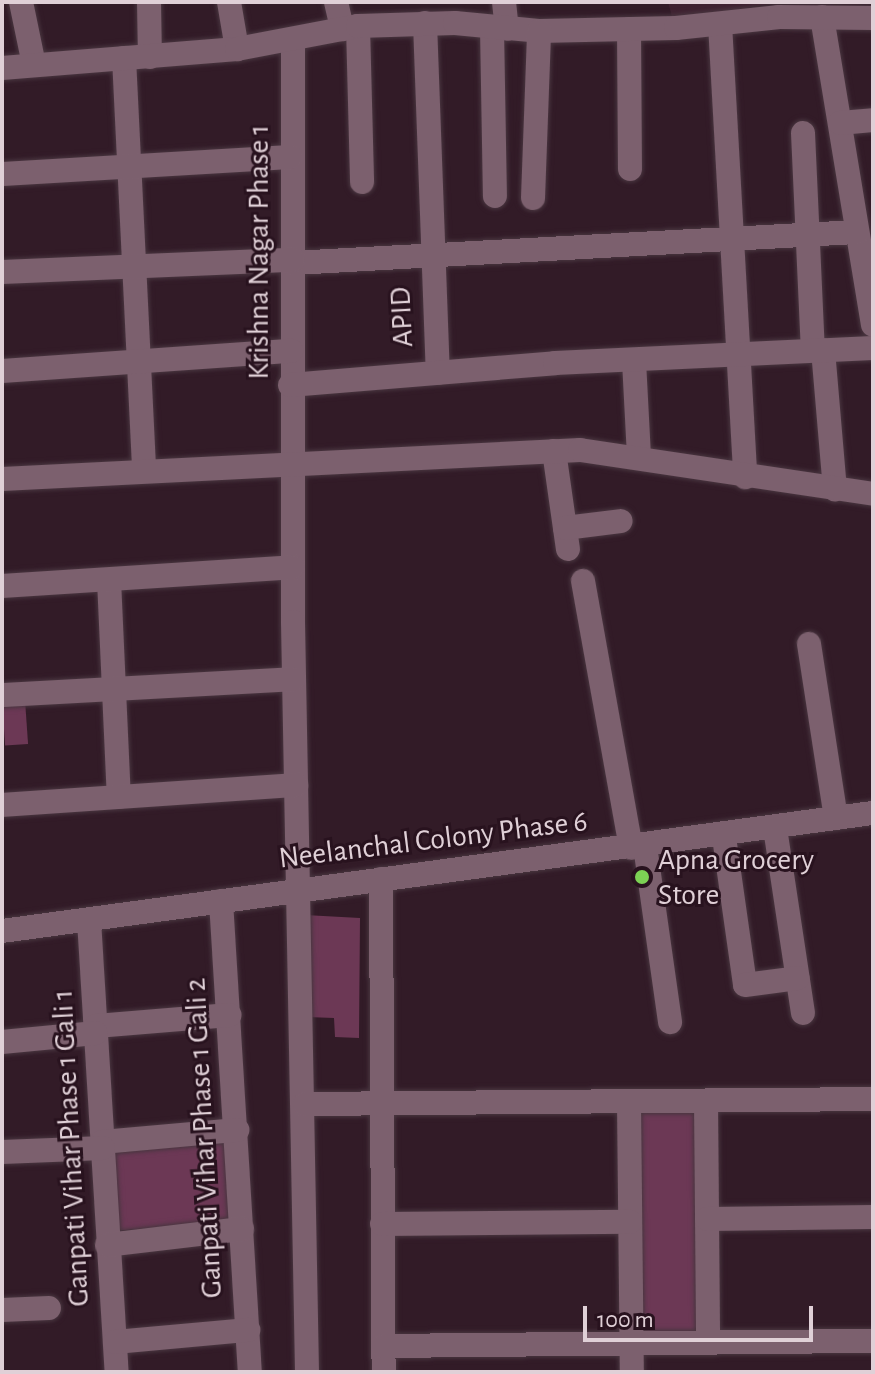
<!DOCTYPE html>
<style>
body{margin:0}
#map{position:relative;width:875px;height:1374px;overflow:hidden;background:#321b27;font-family:"Alegreya Sans",sans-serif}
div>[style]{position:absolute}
.built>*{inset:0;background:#3f2231}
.green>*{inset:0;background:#6c3855;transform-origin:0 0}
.roads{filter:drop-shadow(0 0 2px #493640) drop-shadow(0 0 2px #493640)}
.minor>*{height:24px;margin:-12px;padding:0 12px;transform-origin:12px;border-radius:12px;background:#7c606e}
.dots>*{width:22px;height:22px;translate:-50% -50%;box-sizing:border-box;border:4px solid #28121e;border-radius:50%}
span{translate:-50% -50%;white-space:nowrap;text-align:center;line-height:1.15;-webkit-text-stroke:6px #28121e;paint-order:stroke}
.street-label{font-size:30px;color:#e0d0d7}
.poi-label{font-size:30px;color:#e0d0d7}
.left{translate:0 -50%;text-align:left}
.frame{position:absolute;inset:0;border:4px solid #e0d0d7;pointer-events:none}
.scale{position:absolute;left:583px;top:1306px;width:230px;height:36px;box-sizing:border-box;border:4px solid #e0d0d7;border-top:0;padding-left:10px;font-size:24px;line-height:28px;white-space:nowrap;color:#e0d0d7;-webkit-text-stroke:6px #28121e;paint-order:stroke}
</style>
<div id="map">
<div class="built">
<div style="clip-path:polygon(668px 2px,780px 2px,673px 20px)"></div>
</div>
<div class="green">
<div style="left:25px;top:700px;width:44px;height:23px;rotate:86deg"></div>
<div style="clip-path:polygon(305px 915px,360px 918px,359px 1038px,335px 1037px,334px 1018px,307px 1017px)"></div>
<div style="left:698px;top:1109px;width:224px;height:62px;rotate:89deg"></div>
<div style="left:224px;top:1140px;width:81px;height:114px;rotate:85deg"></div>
</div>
<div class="roads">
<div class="minor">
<div style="left:21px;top:2px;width:64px;rotate:78.3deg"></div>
<div style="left:149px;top:2px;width:55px;rotate:89deg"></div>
<div style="left:229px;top:2px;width:48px;rotate:80.3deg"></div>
<div style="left:336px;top:2px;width:28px;rotate:77deg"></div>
<div style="left:504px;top:2px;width:27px;rotate:84deg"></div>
<div style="left:822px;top:17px;width:312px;rotate:80.6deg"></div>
<div style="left:425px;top:23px;width:350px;rotate:87.9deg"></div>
<div style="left:720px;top:24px;width:454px;rotate:86.8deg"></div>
<div style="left:358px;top:26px;width:156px;rotate:88.5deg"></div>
<div style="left:492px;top:28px;width:168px;rotate:89deg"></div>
<div style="left:629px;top:29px;width:140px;rotate:89.6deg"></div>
<div style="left:293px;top:40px;width:582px;rotate:90deg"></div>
<div style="left:293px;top:622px;width:750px;rotate:88.93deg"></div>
<div style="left:124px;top:58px;width:403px;rotate:87.2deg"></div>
<div style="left:2px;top:68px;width:236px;rotate:-4.6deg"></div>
<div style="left:237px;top:49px;width:123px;rotate:-10.8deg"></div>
<div style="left:358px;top:26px;width:97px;rotate:-1.8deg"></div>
<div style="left:455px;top:23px;width:84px;rotate:5.4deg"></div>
<div style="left:539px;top:31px;width:137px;rotate:-1.3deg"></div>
<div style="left:676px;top:28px;width:104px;rotate:-6.1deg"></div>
<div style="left:779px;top:17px;width:94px;rotate:0.6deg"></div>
<div style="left:840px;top:123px;width:33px;rotate:-5deg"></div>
<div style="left:803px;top:133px;width:217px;rotate:87.4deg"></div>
<div style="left:2px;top:174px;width:289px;rotate:-3.4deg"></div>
<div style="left:533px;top:198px;width:167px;rotate:-87.9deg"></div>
<div style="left:293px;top:263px;width:565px;rotate:-3.15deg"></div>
<div style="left:2px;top:272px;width:291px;rotate:-2.4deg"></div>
<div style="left:823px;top:350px;width:140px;rotate:85.1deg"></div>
<div style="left:634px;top:361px;width:97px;rotate:87deg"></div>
<div style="left:2px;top:371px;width:290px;rotate:-4deg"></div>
<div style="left:290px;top:385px;width:266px;rotate:-4.7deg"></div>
<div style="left:555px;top:363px;width:318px;rotate:-2.7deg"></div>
<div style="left:554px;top:451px;width:99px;rotate:81.9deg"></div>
<div style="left:2px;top:479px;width:579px;rotate:-2.87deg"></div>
<div style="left:580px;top:450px;width:296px;rotate:8.5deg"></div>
<div style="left:565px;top:528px;width:56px;rotate:-7.1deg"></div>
<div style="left:109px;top:580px;width:217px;rotate:87.4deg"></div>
<div style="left:583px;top:581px;width:271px;rotate:79.8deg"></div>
<div style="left:2px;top:586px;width:291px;rotate:-3.7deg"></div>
<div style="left:809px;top:644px;width:176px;rotate:81.2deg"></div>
<div style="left:2px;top:695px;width:292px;rotate:-3.1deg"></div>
<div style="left:2px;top:805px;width:295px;rotate:-3.9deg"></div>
<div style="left:775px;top:828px;width:187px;rotate:81.4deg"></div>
<div style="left:724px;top:837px;width:149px;rotate:81.9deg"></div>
<div style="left:745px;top:985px;width:53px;rotate:-7.5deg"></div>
<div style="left:645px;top:846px;width:178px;rotate:81.9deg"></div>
<div style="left:381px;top:879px;width:493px;rotate:89.7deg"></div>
<div style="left:221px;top:901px;width:471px;rotate:86.5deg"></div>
<div style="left:89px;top:920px;width:453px;rotate:86.5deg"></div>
<div style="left:2px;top:931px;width:879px;rotate:-7.72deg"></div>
<div style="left:96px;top:1026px;width:134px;rotate:-4.7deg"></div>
<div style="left:2px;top:1042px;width:94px;rotate:-5.5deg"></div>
<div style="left:629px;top:1101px;width:271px;rotate:89.4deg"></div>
<div style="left:706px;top:1101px;width:242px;rotate:89.5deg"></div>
<div style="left:305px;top:1104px;width:568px;rotate:-0.5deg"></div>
<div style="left:102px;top:1142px;width:136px;rotate:-5.1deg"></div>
<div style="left:2px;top:1152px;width:101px;rotate:-2.3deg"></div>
<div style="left:707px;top:1219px;width:166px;rotate:-0.7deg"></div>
<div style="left:382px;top:1224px;width:248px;rotate:-0.5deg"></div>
<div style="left:107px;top:1245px;width:136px;rotate:-6.8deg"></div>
<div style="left:2px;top:1310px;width:47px;rotate:-2.4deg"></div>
<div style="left:115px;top:1342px;width:134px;rotate:-5.2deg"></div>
<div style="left:383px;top:1346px;width:490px;rotate:-0.6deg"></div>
</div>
</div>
<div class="dots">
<div style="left:642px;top:877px;background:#7cd154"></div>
</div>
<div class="street-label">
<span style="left:259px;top:252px;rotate:-90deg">Krishna Nagar Phase 1</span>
<span style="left:402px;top:317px;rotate:-93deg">APID</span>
<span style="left:433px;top:840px;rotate:-7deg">Neelanchal Colony Phase 6</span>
<span style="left:204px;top:1138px;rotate:-93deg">Ganpati Vihar Phase 1 Gali 2</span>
<span style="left:71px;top:1148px;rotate:-93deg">Ganpati Vihar Phase 1 Gali 1</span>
</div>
<div class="poi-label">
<span class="left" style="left:658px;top:877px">Apna Grocery<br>Store</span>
</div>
<div class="frame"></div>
<div class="scale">100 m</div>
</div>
